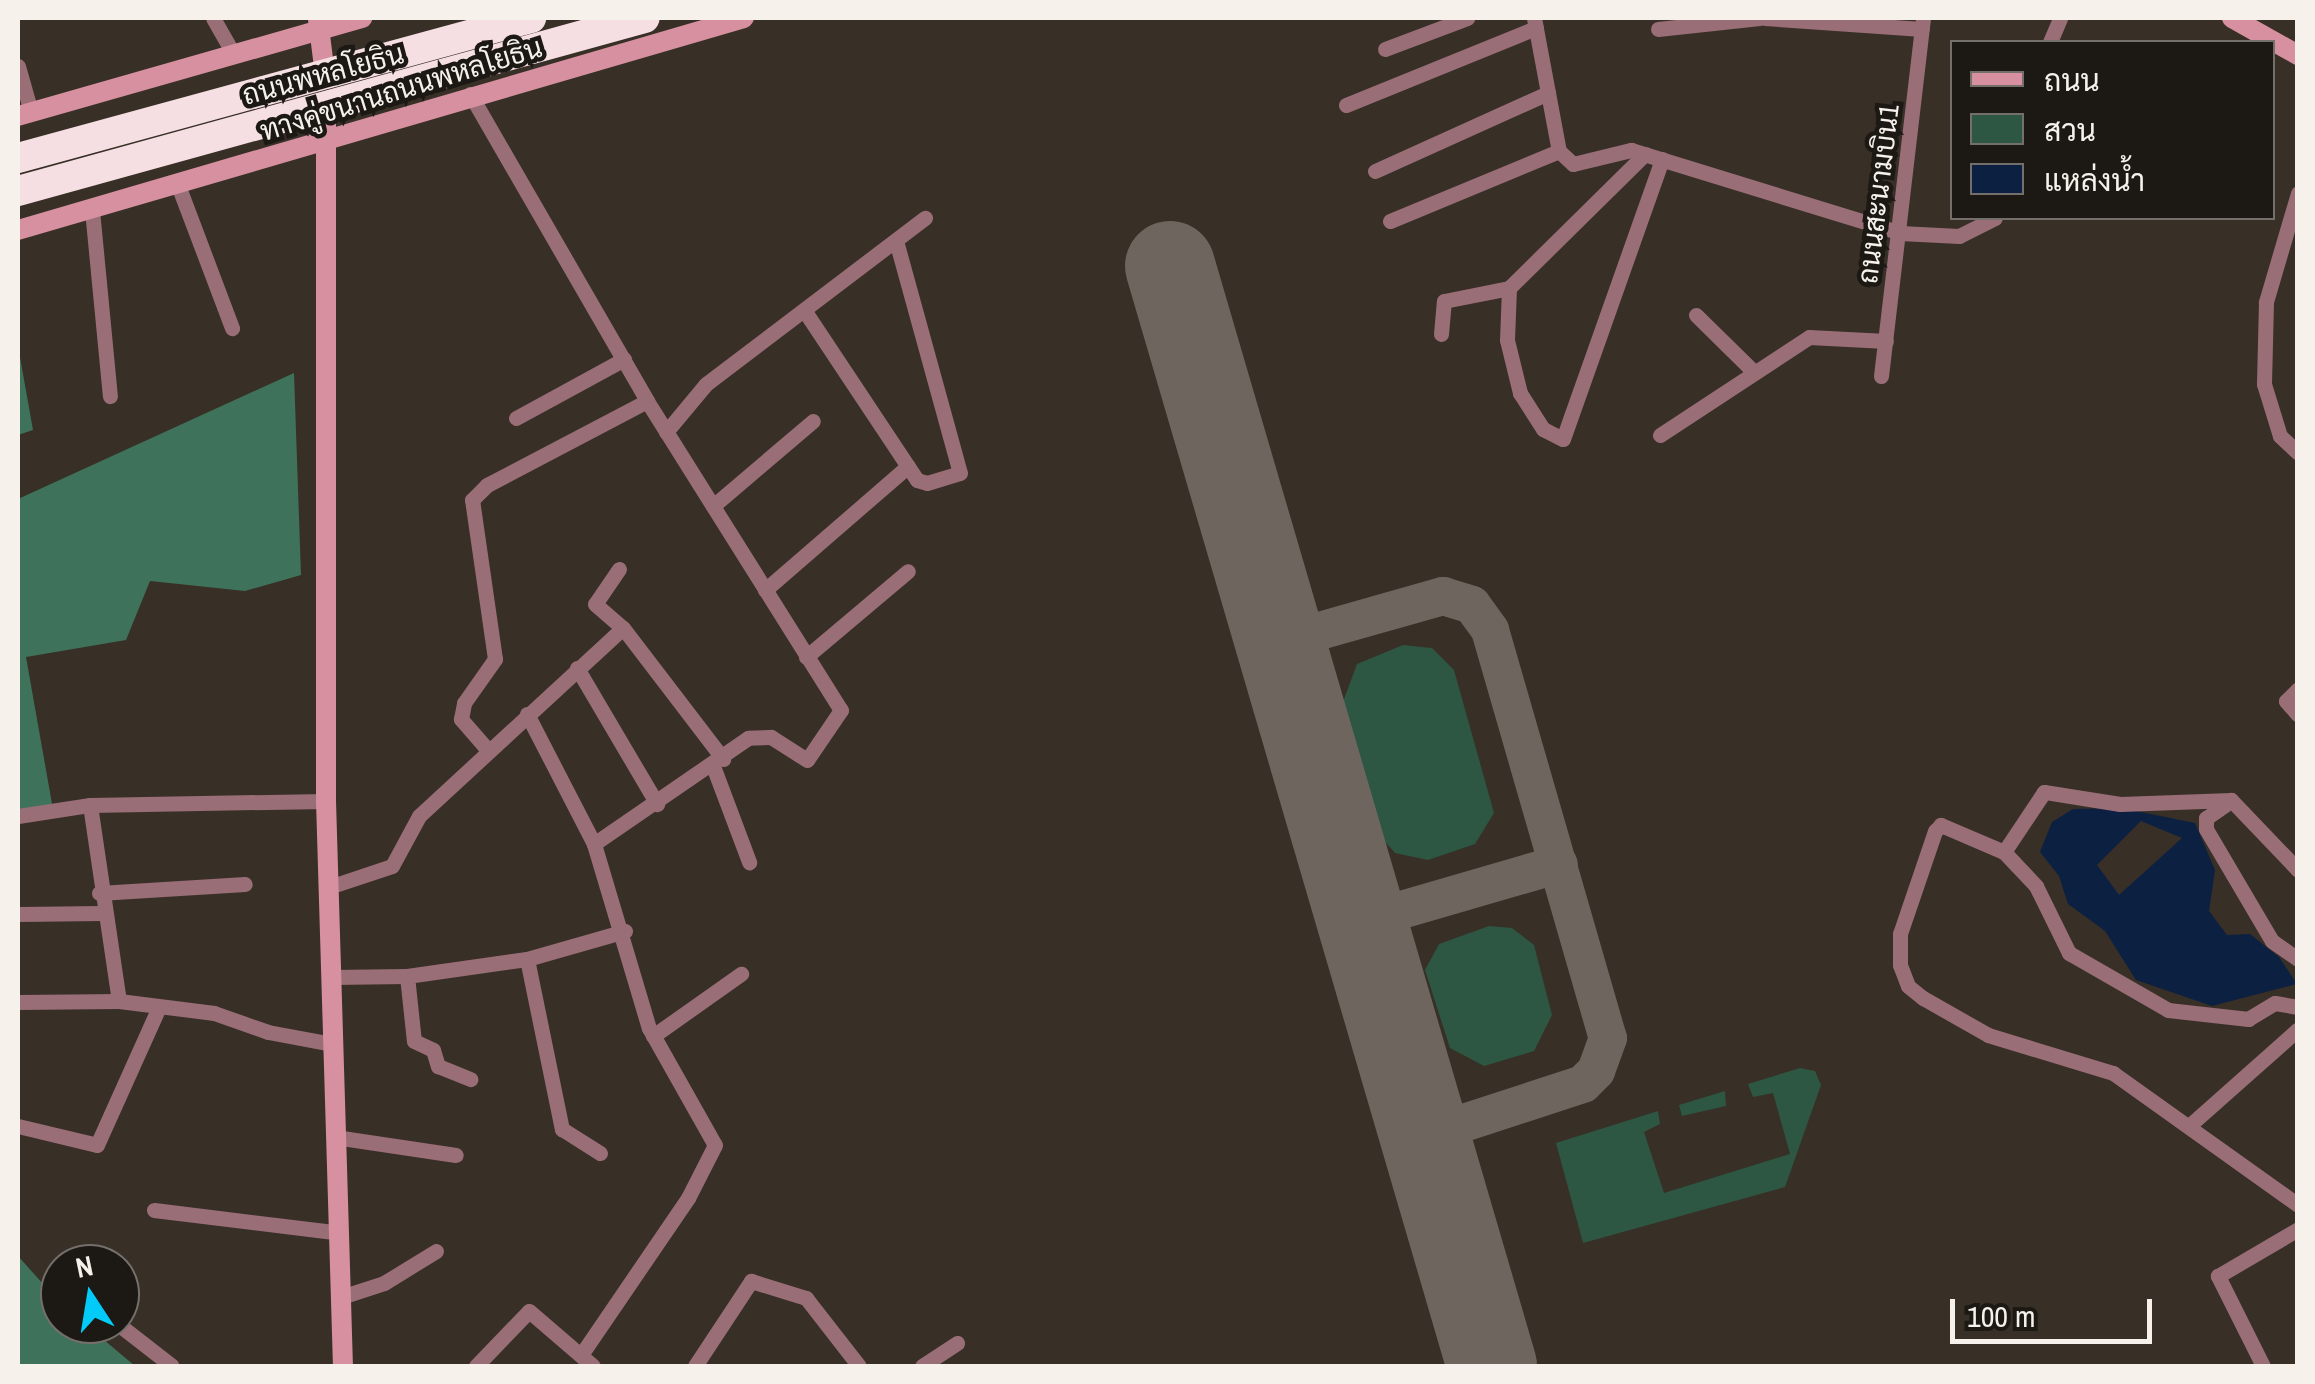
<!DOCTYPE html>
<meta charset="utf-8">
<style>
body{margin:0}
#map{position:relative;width:2315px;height:1384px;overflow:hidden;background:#382f27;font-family:"Archivo Narrow",Sarabun,sans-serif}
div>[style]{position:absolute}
.green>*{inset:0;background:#2d5643}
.forest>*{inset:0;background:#3f725a}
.water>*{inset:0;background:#0c2041}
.taxiway>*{height:38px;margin:-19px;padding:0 19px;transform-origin:19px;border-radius:19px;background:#6e665e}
.runway>*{height:90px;margin:-45px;padding:0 45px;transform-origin:45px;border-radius:45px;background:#6e665e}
.street>*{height:15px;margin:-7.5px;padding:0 7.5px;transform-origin:7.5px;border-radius:7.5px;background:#9a6e77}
.secondary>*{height:20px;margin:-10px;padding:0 10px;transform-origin:10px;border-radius:10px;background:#d6909f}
.highway>*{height:30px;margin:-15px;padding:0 15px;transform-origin:15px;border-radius:15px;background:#f6dfe3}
span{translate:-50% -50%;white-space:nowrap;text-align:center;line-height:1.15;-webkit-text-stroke:9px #1c1814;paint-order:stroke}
.street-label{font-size:28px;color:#f7f1ec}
.frame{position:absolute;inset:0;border:20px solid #f7f1ec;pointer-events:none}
.legend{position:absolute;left:1950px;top:40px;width:325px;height:180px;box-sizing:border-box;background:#1c1814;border:2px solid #746f6a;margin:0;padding:12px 18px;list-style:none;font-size:30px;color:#f7f1ec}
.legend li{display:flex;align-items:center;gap:20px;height:50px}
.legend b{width:50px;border:2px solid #746f6a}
.north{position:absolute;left:40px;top:1244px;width:100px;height:100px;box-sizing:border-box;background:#1c1814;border:2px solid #746f6a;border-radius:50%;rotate:348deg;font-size:28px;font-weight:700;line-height:40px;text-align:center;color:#f7f1ec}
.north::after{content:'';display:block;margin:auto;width:35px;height:45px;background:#03cbf9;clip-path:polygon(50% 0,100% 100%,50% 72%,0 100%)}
.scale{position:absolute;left:1950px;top:1299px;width:202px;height:45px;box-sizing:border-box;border:5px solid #f7f1ec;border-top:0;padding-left:12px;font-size:30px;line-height:35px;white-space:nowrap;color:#f7f1ec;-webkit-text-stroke:8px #1c1814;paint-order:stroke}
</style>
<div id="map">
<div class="green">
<div style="clip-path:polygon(1403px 645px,1432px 648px,1454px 670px,1494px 813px,1475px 844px,1428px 860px,1395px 853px,1380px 836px,1343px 702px,1357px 664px)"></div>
<div style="clip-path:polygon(1489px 926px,1512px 928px,1534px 945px,1552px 1015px,1534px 1051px,1484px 1066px,1450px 1048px,1425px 970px,1439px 944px)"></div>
<div style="clip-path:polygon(1800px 1068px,1815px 1071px,1821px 1085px,1785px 1187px,1583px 1243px,1556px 1143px,1658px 1111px,1660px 1124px,1644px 1132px,1664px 1193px,1790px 1154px,1773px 1093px,1753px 1097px,1748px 1084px)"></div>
<div style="clip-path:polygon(1725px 1091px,1726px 1106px,1682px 1116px,1679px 1105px)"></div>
</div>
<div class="forest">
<div style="clip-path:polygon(18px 346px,33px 430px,18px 435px)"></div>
<div style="clip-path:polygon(294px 373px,301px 575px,245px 591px,150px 581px,126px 640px,26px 657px,54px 815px,18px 814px,18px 499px)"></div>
<div style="clip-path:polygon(18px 1256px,60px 1303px,60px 1324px,85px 1324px,135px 1366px,18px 1366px)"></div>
</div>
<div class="water">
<div style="clip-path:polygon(evenodd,2121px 808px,2195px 823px,2215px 870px,2209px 911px,2227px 935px,2250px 934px,2279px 957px,2297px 984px,2212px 1006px,2136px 980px,2105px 931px,2068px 904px,2059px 876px,2040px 852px,2052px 822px,2073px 809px,2121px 808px,2141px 821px,2182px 838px,2119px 895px,2097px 865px,2141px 821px)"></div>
</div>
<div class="taxiway">
<div style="left:1277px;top:643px;width:173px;rotate:-15.8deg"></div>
<div style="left:1443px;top:596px;width:30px;rotate:17deg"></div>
<div style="left:1472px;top:605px;width:31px;rotate:54deg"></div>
<div style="left:1490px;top:630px;width:425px;rotate:73.9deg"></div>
<div style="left:1608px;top:1038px;width:35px;rotate:110deg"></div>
<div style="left:1596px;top:1071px;width:18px;rotate:135deg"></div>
<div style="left:1583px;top:1084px;width:167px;rotate:161.9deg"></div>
<div style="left:1360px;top:922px;width:207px;rotate:-16.2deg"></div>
</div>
<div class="runway">
<div style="left:1170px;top:266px;width:1146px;rotate:73.68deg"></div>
</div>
<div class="street">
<div style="left:213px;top:18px;width:40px;rotate:60.3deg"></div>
<div style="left:1534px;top:18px;width:135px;rotate:79.4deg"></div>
<div style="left:1559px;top:151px;width:19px;rotate:43deg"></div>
<div style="left:1573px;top:164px;width:60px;rotate:-13.6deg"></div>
<div style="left:1631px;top:150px;width:282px;rotate:17.1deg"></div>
<div style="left:1900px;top:233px;width:59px;rotate:2.9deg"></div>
<div style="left:1959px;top:236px;width:40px;rotate:-26.6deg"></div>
<div style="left:1765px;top:18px;width:157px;rotate:4deg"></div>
<div style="left:1658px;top:29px;width:102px;rotate:-6.2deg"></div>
<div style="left:2050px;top:42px;width:26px;rotate:-67deg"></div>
<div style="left:1385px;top:49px;width:88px;rotate:-20.7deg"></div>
<div style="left:18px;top:66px;width:48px;rotate:74.2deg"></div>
<div style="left:470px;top:94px;width:354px;rotate:60deg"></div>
<div style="left:647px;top:401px;width:365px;rotate:57.9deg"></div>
<div style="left:841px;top:710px;width:60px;rotate:124.2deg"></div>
<div style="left:807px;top:760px;width:43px;rotate:-147.4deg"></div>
<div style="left:771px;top:737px;width:23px;rotate:178deg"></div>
<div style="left:748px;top:738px;width:187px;rotate:145.5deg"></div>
<div style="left:1346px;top:105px;width:205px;rotate:-22.1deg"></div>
<div style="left:1375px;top:171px;width:190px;rotate:-24.3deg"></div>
<div style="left:178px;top:185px;width:153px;rotate:69.3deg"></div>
<div style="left:2298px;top:193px;width:114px;rotate:106.4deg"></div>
<div style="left:2266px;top:302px;width:82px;rotate:91.4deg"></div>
<div style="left:2264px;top:384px;width:54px;rotate:72.9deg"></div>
<div style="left:2280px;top:436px;width:25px;rotate:43deg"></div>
<div style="left:92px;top:210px;width:187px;rotate:84.5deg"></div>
<div style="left:1390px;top:221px;width:183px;rotate:-22.5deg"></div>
<div style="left:1509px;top:288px;width:52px;rotate:92.2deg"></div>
<div style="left:1507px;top:340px;width:55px;rotate:76.2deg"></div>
<div style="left:1520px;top:393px;width:43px;rotate:57.4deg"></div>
<div style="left:1543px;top:429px;width:22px;rotate:27deg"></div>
<div style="left:1563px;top:439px;width:297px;rotate:-70.5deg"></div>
<div style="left:804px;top:310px;width:204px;rotate:56.4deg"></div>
<div style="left:917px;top:480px;width:10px;rotate:17deg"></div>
<div style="left:927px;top:483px;width:34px;rotate:-17deg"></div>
<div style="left:960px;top:473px;width:241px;rotate:-105.4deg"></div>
<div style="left:1696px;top:315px;width:80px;rotate:44.5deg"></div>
<div style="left:1441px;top:334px;width:33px;rotate:-85deg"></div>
<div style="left:1444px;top:301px;width:66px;rotate:-11.3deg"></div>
<div style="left:1509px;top:288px;width:191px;rotate:-44.6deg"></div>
<div style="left:1881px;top:376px;width:360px;rotate:-83.3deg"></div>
<div style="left:516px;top:418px;width:123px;rotate:-28.6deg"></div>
<div style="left:666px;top:432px;width:62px;rotate:-50.2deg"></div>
<div style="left:706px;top:384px;width:275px;rotate:-37.2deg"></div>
<div style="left:1660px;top:435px;width:178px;rotate:-33.3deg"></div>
<div style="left:1809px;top:337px;width:77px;rotate:3deg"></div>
<div style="left:713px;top:506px;width:131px;rotate:-40.4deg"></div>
<div style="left:619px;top:569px;width:42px;rotate:124.4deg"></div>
<div style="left:595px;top:604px;width:37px;rotate:41deg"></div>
<div style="left:623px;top:628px;width:165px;rotate:52.6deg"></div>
<div style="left:765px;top:590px;width:189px;rotate:-40.9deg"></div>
<div style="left:806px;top:657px;width:133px;rotate:-40.1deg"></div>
<div style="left:577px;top:668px;width:158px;rotate:59.5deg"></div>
<div style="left:2298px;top:689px;width:17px;rotate:135deg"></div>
<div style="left:2286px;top:701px;width:18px;rotate:49deg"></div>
<div style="left:527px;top:714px;width:146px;rotate:62.7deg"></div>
<div style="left:594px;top:844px;width:192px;rotate:73.4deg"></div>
<div style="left:649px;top:1028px;width:134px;rotate:60.6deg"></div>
<div style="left:715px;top:1145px;width:59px;rotate:117deg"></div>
<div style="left:688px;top:1198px;width:190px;rotate:124.3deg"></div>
<div style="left:487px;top:749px;width:40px;rotate:-131deg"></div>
<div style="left:461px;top:719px;width:16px;rotate:-79deg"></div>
<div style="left:464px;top:703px;width:54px;rotate:-54.8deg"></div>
<div style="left:495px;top:659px;width:161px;rotate:-98.2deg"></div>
<div style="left:472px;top:500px;width:21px;rotate:-45deg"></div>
<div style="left:487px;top:485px;width:181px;rotate:-27.7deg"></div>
<div style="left:713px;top:766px;width:103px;rotate:69.4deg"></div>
<div style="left:2229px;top:802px;width:28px;rotate:145deg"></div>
<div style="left:2206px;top:818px;width:11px;rotate:90deg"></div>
<div style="left:2206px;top:829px;width:130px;rotate:59.5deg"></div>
<div style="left:2272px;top:941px;width:32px;rotate:35deg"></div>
<div style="left:90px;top:805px;width:198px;rotate:81.6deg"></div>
<div style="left:18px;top:816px;width:73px;rotate:-8.7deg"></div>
<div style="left:90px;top:805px;width:236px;rotate:-1deg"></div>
<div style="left:2004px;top:852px;width:47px;rotate:46.7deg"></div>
<div style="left:2036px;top:886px;width:75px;rotate:63.8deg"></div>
<div style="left:2069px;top:953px;width:114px;rotate:29.9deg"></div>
<div style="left:2168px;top:1010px;width:81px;rotate:6.4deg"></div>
<div style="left:2248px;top:1019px;width:31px;rotate:-31deg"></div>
<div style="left:2275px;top:1003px;width:23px;rotate:10deg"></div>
<div style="left:2298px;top:870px;width:97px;rotate:-133.7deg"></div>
<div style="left:2231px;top:800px;width:111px;rotate:177.9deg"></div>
<div style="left:2120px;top:804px;width:77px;rotate:-171deg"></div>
<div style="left:2044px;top:792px;width:72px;rotate:123.7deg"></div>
<div style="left:2004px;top:852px;width:69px;rotate:-156.8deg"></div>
<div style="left:1941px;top:825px;width:8px;rotate:135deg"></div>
<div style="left:1935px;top:831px;width:109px;rotate:108.8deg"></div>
<div style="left:1900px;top:934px;width:31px;rotate:90deg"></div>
<div style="left:1900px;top:965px;width:22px;rotate:69deg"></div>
<div style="left:1908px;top:986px;width:19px;rotate:39deg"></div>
<div style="left:1923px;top:998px;width:75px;rotate:29.6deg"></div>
<div style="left:1988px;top:1035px;width:131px;rotate:16.9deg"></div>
<div style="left:2113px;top:1073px;width:227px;rotate:35.5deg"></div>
<div style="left:329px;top:887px;width:66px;rotate:-18.4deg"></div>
<div style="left:392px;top:866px;width:57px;rotate:-61.6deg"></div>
<div style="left:419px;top:816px;width:277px;rotate:-42.7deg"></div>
<div style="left:99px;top:893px;width:146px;rotate:-3.5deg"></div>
<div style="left:18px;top:914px;width:84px;rotate:-0.7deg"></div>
<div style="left:527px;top:959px;width:174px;rotate:78.4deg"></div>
<div style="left:562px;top:1129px;width:45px;rotate:32.3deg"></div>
<div style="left:407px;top:976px;width:65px;rotate:83.9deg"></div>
<div style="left:414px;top:1041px;width:21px;rotate:25deg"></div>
<div style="left:433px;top:1050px;width:17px;rotate:73deg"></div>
<div style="left:438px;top:1066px;width:35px;rotate:22deg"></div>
<div style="left:332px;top:977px;width:75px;rotate:-0.8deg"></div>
<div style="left:407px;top:976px;width:121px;rotate:-8.1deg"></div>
<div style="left:527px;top:959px;width:102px;rotate:-15.9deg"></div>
<div style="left:18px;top:1002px;width:101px;rotate:-0.6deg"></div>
<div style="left:119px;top:1001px;width:96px;rotate:7.2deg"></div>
<div style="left:214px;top:1013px;width:57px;rotate:19.4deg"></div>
<div style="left:268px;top:1032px;width:66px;rotate:10.5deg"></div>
<div style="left:653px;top:1036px;width:108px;rotate:-35.2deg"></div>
<div style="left:2190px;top:1125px;width:144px;rotate:-41.6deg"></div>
<div style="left:18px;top:1126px;width:81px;rotate:13.5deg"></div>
<div style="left:97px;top:1145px;width:151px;rotate:-65.8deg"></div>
<div style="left:335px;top:1137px;width:122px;rotate:8.5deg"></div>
<div style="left:154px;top:1210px;width:187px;rotate:7deg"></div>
<div style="left:341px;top:1297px;width:45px;rotate:-18deg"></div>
<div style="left:384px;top:1283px;width:61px;rotate:-31.6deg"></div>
<div style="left:118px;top:1324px;width:68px;rotate:37.9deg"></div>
<div style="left:476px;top:1366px;width:76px;rotate:-46.1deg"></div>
<div style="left:529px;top:1311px;width:84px;rotate:40.7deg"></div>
<div style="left:695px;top:1366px;width:102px;rotate:-56.6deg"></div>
<div style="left:751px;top:1281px;width:58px;rotate:17.2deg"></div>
<div style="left:806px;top:1298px;width:86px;rotate:52.1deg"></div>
<div style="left:922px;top:1366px;width:42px;rotate:-33.3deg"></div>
<div style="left:2263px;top:1366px;width:101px;rotate:-116.6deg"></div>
<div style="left:2218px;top:1276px;width:93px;rotate:-30.4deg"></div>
</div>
<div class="secondary">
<div style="left:2232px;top:18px;width:76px;rotate:29.3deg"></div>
<div style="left:318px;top:19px;width:56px;rotate:82.9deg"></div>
<div style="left:326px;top:107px;width:694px;rotate:90deg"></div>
<div style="left:326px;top:801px;width:565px;rotate:88.28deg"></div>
<div style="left:18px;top:116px;width:358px;rotate:-15.9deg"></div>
<div style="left:18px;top:230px;width:756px;rotate:-16.28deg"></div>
</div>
<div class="highway">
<div style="left:18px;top:158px;width:532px;rotate:-15.26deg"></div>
<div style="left:18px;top:191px;width:650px;rotate:-15.43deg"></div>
</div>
<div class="street-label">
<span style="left:323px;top:74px;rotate:-15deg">ถนนพหลโยธิน</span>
<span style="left:401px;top:89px;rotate:-17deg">ทางคู่ขนานถนนพหลโยธิน</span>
<span style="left:1878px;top:194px;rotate:-83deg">ถนนสะนามบิน1</span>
</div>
<div class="frame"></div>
<ul class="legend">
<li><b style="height:12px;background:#d6909f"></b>ถนน</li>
<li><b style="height:28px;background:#2d5643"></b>สวน</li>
<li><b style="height:28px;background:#0c2041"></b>แหล่งน้ำ</li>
</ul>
<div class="north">N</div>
<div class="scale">100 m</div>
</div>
